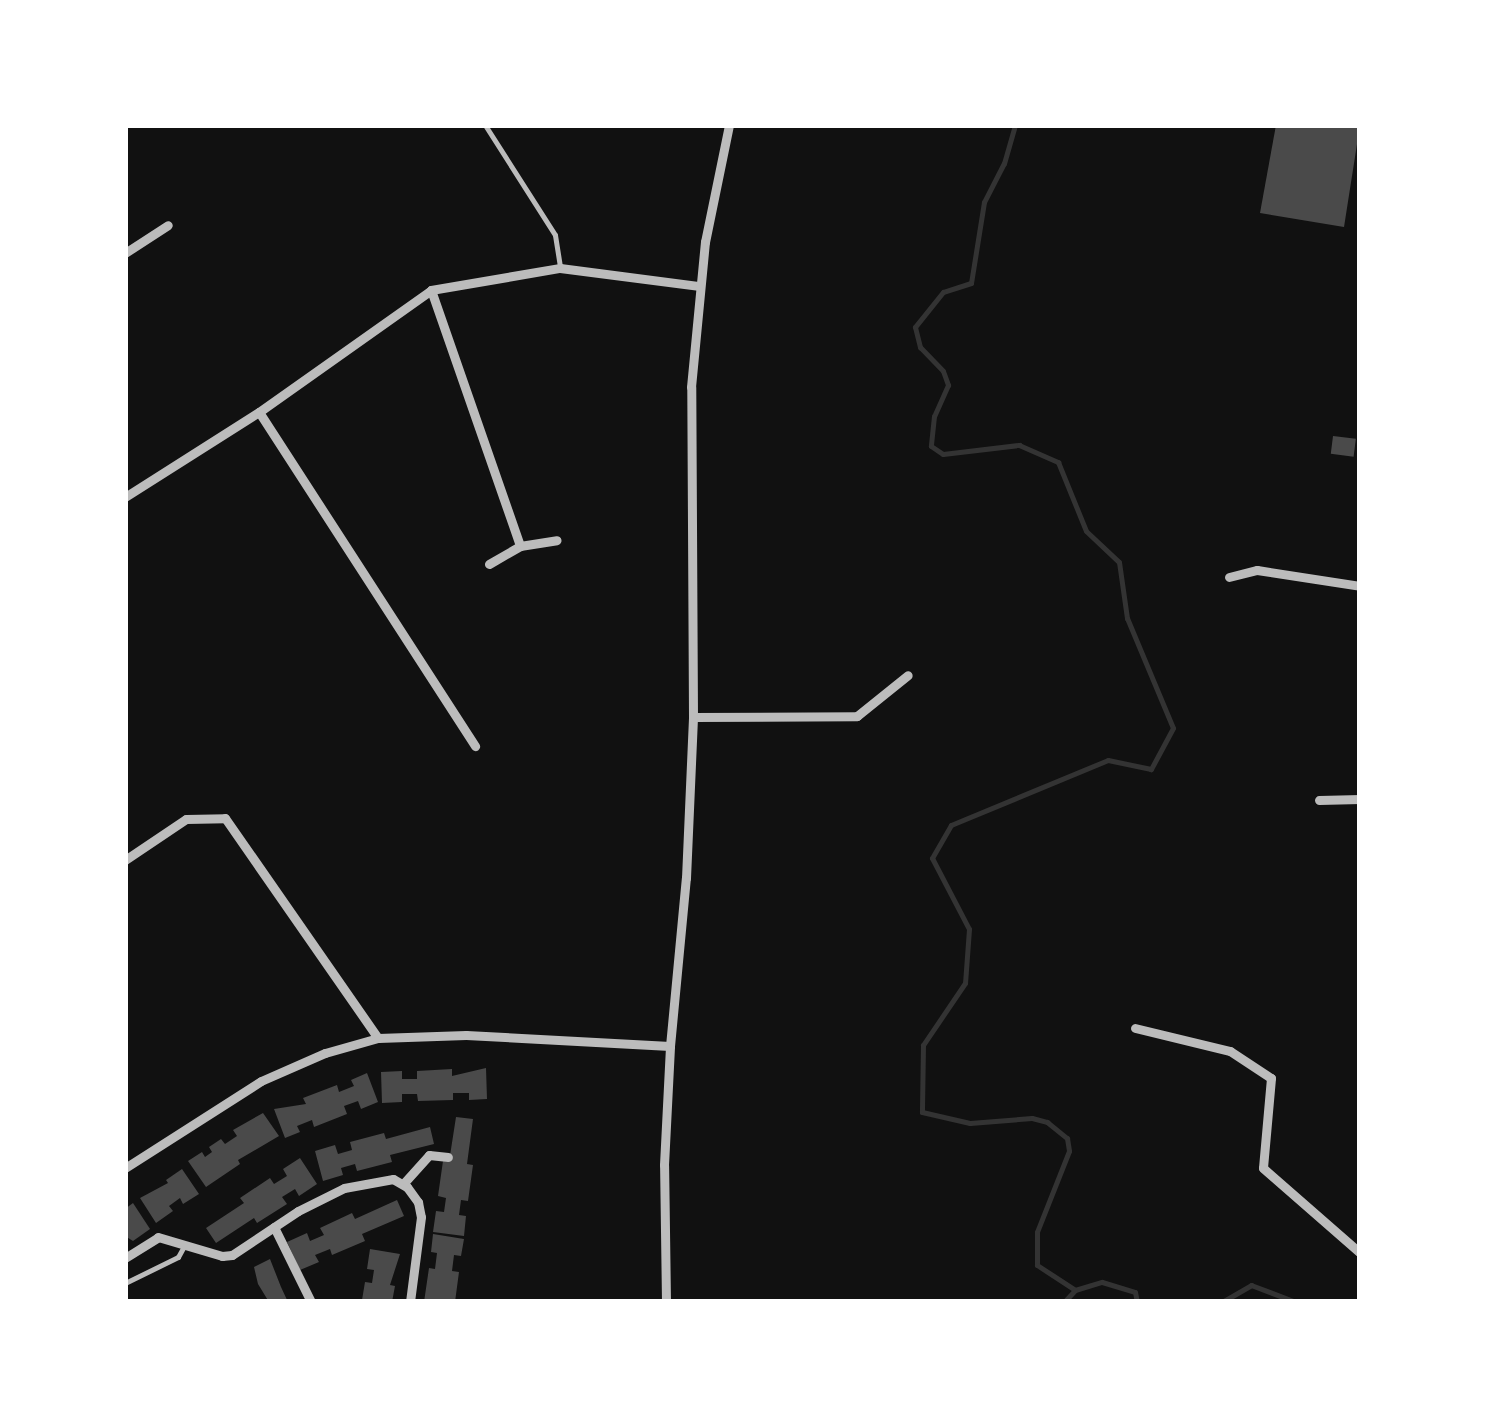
<!DOCTYPE html>
<style>
body{margin:0}
#map{position:relative;width:1485px;height:1427px;overflow:hidden;background:#111;font-family:Commissioner,sans-serif}
div>[style]{position:absolute}
.stream>*{height:5px;margin:-2.5px;padding:0 2.5px;transform-origin:2.5px;border-radius:2.5px;background:#333}
.building>*{inset:0;background:#4a4a4a;transform-origin:0 0}
.service>*{height:5px;margin:-2.5px;padding:0 2.5px;transform-origin:2.5px;border-radius:2.5px;background:#bcbcbc}
.minor>*{height:9px;margin:-4.5px;padding:0 4.5px;transform-origin:4.5px;border-radius:4.5px;background:#bcbcbc}
span{translate:-50% -50%;white-space:nowrap;text-align:center;line-height:1.15;-webkit-text-stroke:8px #fff;paint-order:stroke}
.frame{position:absolute;inset:0;border:128px solid #fff;pointer-events:none}
</style>
<div id="map">
<div class="stream">
<div style="left:1015px;top:125px;width:40px;rotate:106deg"></div>
<div style="left:1004px;top:163px;width:44px;rotate:117.1deg"></div>
<div style="left:984px;top:202px;width:82px;rotate:99.1deg"></div>
<div style="left:971px;top:283px;width:29px;rotate:162deg"></div>
<div style="left:943px;top:292px;width:45px;rotate:128.7deg"></div>
<div style="left:915px;top:327px;width:21px;rotate:76deg"></div>
<div style="left:920px;top:347px;width:33px;rotate:46deg"></div>
<div style="left:943px;top:371px;width:15px;rotate:70deg"></div>
<div style="left:948px;top:385px;width:34px;rotate:114deg"></div>
<div style="left:934px;top:416px;width:30px;rotate:96deg"></div>
<div style="left:931px;top:446px;width:14px;rotate:34deg"></div>
<div style="left:943px;top:454px;width:77px;rotate:-6.8deg"></div>
<div style="left:1019px;top:445px;width:43px;rotate:23.6deg"></div>
<div style="left:1058px;top:462px;width:74px;rotate:67.9deg"></div>
<div style="left:1086px;top:531px;width:45px;rotate:43.2deg"></div>
<div style="left:1119px;top:562px;width:57px;rotate:81.9deg"></div>
<div style="left:1127px;top:618px;width:119px;rotate:67.3deg"></div>
<div style="left:1173px;top:728px;width:47px;rotate:118.2deg"></div>
<div style="left:1151px;top:769px;width:44px;rotate:-168.2deg"></div>
<div style="left:1108px;top:760px;width:170px;rotate:157.5deg"></div>
<div style="left:951px;top:825px;width:38px;rotate:120deg"></div>
<div style="left:932px;top:858px;width:80px;rotate:62.5deg"></div>
<div style="left:969px;top:929px;width:54px;rotate:94.2deg"></div>
<div style="left:965px;top:983px;width:75px;rotate:124.1deg"></div>
<div style="left:923px;top:1045px;width:67px;rotate:90.9deg"></div>
<div style="left:922px;top:1112px;width:49px;rotate:12.9deg"></div>
<div style="left:970px;top:1123px;width:62px;rotate:-4.6deg"></div>
<div style="left:1032px;top:1118px;width:16px;rotate:15deg"></div>
<div style="left:1047px;top:1122px;width:26px;rotate:39deg"></div>
<div style="left:1067px;top:1138px;width:13px;rotate:81deg"></div>
<div style="left:1069px;top:1151px;width:87px;rotate:111.6deg"></div>
<div style="left:1037px;top:1232px;width:33px;rotate:90deg"></div>
<div style="left:1037px;top:1265px;width:45px;rotate:33.3deg"></div>
<div style="left:1075px;top:1290px;width:28px;rotate:-17deg"></div>
<div style="left:1102px;top:1282px;width:34px;rotate:17deg"></div>
<div style="left:1135px;top:1292px;width:10px;rotate:79deg"></div>
<div style="left:1064px;top:1302px;width:16px;rotate:-47deg"></div>
<div style="left:1222px;top:1302px;width:34px;rotate:-30deg"></div>
<div style="left:1251px;top:1285px;width:48px;rotate:20.7deg"></div>
</div>
<div class="building">
<div style="clip-path:polygon(1276px 125px,1360px 125px,1344px 227px,1260px 213px)"></div>
<div style="left:1333px;top:436px;width:23px;height:18px;rotate:7deg"></div>
<div style="clip-path:polygon(486px 1068px,487px 1099px,469px 1100px,469px 1093px,453px 1093px,453px 1100px,418px 1101px,417px 1094px,402px 1094px,402px 1102px,382px 1103px,381px 1072px,402px 1071px,402px 1079px,417px 1079px,417px 1071px,452px 1069px,452px 1076px)"></div>
<div style="clip-path:polygon(367px 1073px,378px 1102px,361px 1109px,358px 1101px,344px 1106px,347px 1114px,314px 1127px,312px 1120px,297px 1126px,300px 1132px,285px 1138px,274px 1109px,306px 1104px,303px 1098px,337px 1085px,339px 1092px,354px 1086px,351px 1080px)"></div>
<div style="clip-path:polygon(263px 1113px,279px 1136px,238px 1160px,240px 1164px,206px 1187px,188px 1161px,202px 1152px,205px 1157px,212px 1152px,209px 1147px,221px 1139px,225px 1144px,237px 1136px,233px 1130px)"></div>
<div style="clip-path:polygon(456px 1117px,473px 1119px,467px 1164px,473px 1165px,468px 1201px,461px 1200px,459px 1215px,466px 1216px,464px 1236px,433px 1232px,436px 1211px,444px 1212px,446px 1198px,438px 1196px,443px 1161px,449px 1162px)"></div>
<div style="clip-path:polygon(430px 1127px,434px 1144px,390px 1155px,392px 1162px,357px 1171px,355px 1164px,341px 1168px,343px 1175px,323px 1181px,315px 1151px,335px 1145px,338px 1154px,352px 1150px,350px 1142px,384px 1133px,386px 1139px)"></div>
<div style="clip-path:polygon(300px 1158px,317px 1184px,299px 1196px,295px 1189px,282px 1197px,287px 1204px,257px 1223px,254px 1218px,216px 1243px,206px 1228px,244px 1203px,240px 1198px,270px 1178px,274px 1184px,287px 1176px,283px 1169px)"></div>
<div style="clip-path:polygon(182px 1169px,199px 1194px,183px 1204px,180px 1198px,169px 1206px,173px 1211px,156px 1223px,140px 1198px,168px 1183px,166px 1180px)"></div>
<div style="clip-path:polygon(397px 1200px,404px 1216px,362px 1234px,365px 1241px,332px 1255px,330px 1249px,315px 1255px,319px 1262px,300px 1270px,287px 1242px,307px 1233px,310px 1241px,324px 1235px,320px 1228px,352px 1213px,355px 1219px)"></div>
<div style="clip-path:polygon(133px 1203px,150px 1229px,133px 1241px,125px 1236px,125px 1209px)"></div>
<div style="clip-path:polygon(433px 1234px,464px 1239px,461px 1256px,454px 1255px,452px 1271px,459px 1272px,455px 1302px,424px 1302px,429px 1268px,435px 1269px,437px 1253px,431px 1252px)"></div>
<div style="clip-path:polygon(370px 1249px,400px 1254px,390px 1285px,395px 1286px,392px 1302px,362px 1300px,365px 1282px,372px 1283px,374px 1270px,367px 1269px)"></div>
<div style="clip-path:polygon(270px 1259px,281px 1287px,288px 1302px,269px 1302px,258px 1284px,254px 1267px)"></div>
</div>
<div class="service">
<div style="left:485px;top:125px;width:130px;rotate:57.5deg"></div>
<div style="left:555px;top:235px;width:33px;rotate:81deg"></div>
<div style="left:125px;top:1283px;width:59px;rotate:-26.1deg"></div>
<div style="left:178px;top:1257px;width:13px;rotate:-61deg"></div>
</div>
<div class="minor">
<div style="left:125px;top:253px;width:51px;rotate:-33.1deg"></div>
<div style="left:431px;top:290px;width:271px;rotate:70.8deg"></div>
<div style="left:259px;top:412px;width:398px;rotate:57.1deg"></div>
<div style="left:125px;top:497px;width:159px;rotate:-32.4deg"></div>
<div style="left:259px;top:412px;width:211px;rotate:-35.3deg"></div>
<div style="left:431px;top:290px;width:131px;rotate:-9.7deg"></div>
<div style="left:560px;top:268px;width:139px;rotate:7.4deg"></div>
<div style="left:489px;top:564px;width:36px;rotate:-30deg"></div>
<div style="left:520px;top:546px;width:37px;rotate:-9deg"></div>
<div style="left:1229px;top:577px;width:29px;rotate:-14deg"></div>
<div style="left:1257px;top:570px;width:104px;rotate:8.8deg"></div>
<div style="left:693px;top:717px;width:164px;rotate:-0.3deg"></div>
<div style="left:857px;top:716px;width:65px;rotate:-38.8deg"></div>
<div style="left:1319px;top:800px;width:41px;rotate:-1.4deg"></div>
<div style="left:125px;top:860px;width:73px;rotate:-33.9deg"></div>
<div style="left:186px;top:819px;width:39px;rotate:-1deg"></div>
<div style="left:225px;top:818px;width:268px;rotate:55.2deg"></div>
<div style="left:1135px;top:1028px;width:98px;rotate:13.6deg"></div>
<div style="left:1230px;top:1051px;width:49px;rotate:33.4deg"></div>
<div style="left:1271px;top:1078px;width:90px;rotate:95.1deg"></div>
<div style="left:1263px;top:1168px;width:129px;rotate:41.2deg"></div>
<div style="left:125px;top:1168px;width:161px;rotate:-32.6deg"></div>
<div style="left:261px;top:1081px;width:70px;rotate:-23.6deg"></div>
<div style="left:325px;top:1053px;width:55px;rotate:-15.8deg"></div>
<div style="left:378px;top:1038px;width:88px;rotate:-2deg"></div>
<div style="left:466px;top:1035px;width:204px;rotate:3.1deg"></div>
<div style="left:403px;top:1184px;width:39px;rotate:-48deg"></div>
<div style="left:429px;top:1155px;width:19px;rotate:6deg"></div>
<div style="left:274px;top:1227px;width:84px;rotate:63.7deg"></div>
<div style="left:125px;top:1258px;width:39px;rotate:-32deg"></div>
<div style="left:158px;top:1237px;width:67px;rotate:16.5deg"></div>
<div style="left:222px;top:1256px;width:10px;rotate:-6deg"></div>
<div style="left:232px;top:1255px;width:79px;rotate:-33.7deg"></div>
<div style="left:298px;top:1211px;width:51px;rotate:-26.6deg"></div>
<div style="left:344px;top:1188px;width:50px;rotate:-10.4deg"></div>
<div style="left:393px;top:1179px;width:16px;rotate:30deg"></div>
<div style="left:407px;top:1187px;width:19px;rotate:54deg"></div>
<div style="left:418px;top:1202px;width:15px;rotate:79deg"></div>
<div style="left:421px;top:1217px;width:86px;rotate:97.4deg"></div>
<div style="left:666px;top:1302px;width:137px;rotate:-90.8deg"></div>
<div style="left:664px;top:1165px;width:119px;rotate:-87.1deg"></div>
<div style="left:670px;top:1046px;width:169px;rotate:-84.6deg"></div>
<div style="left:686px;top:878px;width:161px;rotate:-87.5deg"></div>
<div style="left:693px;top:717px;width:330px;rotate:-90.3deg"></div>
<div style="left:691px;top:387px;width:146px;rotate:-84.5deg"></div>
<div style="left:705px;top:242px;width:119px;rotate:-78.4deg"></div>
</div>
<div class="frame"></div>
</div>
